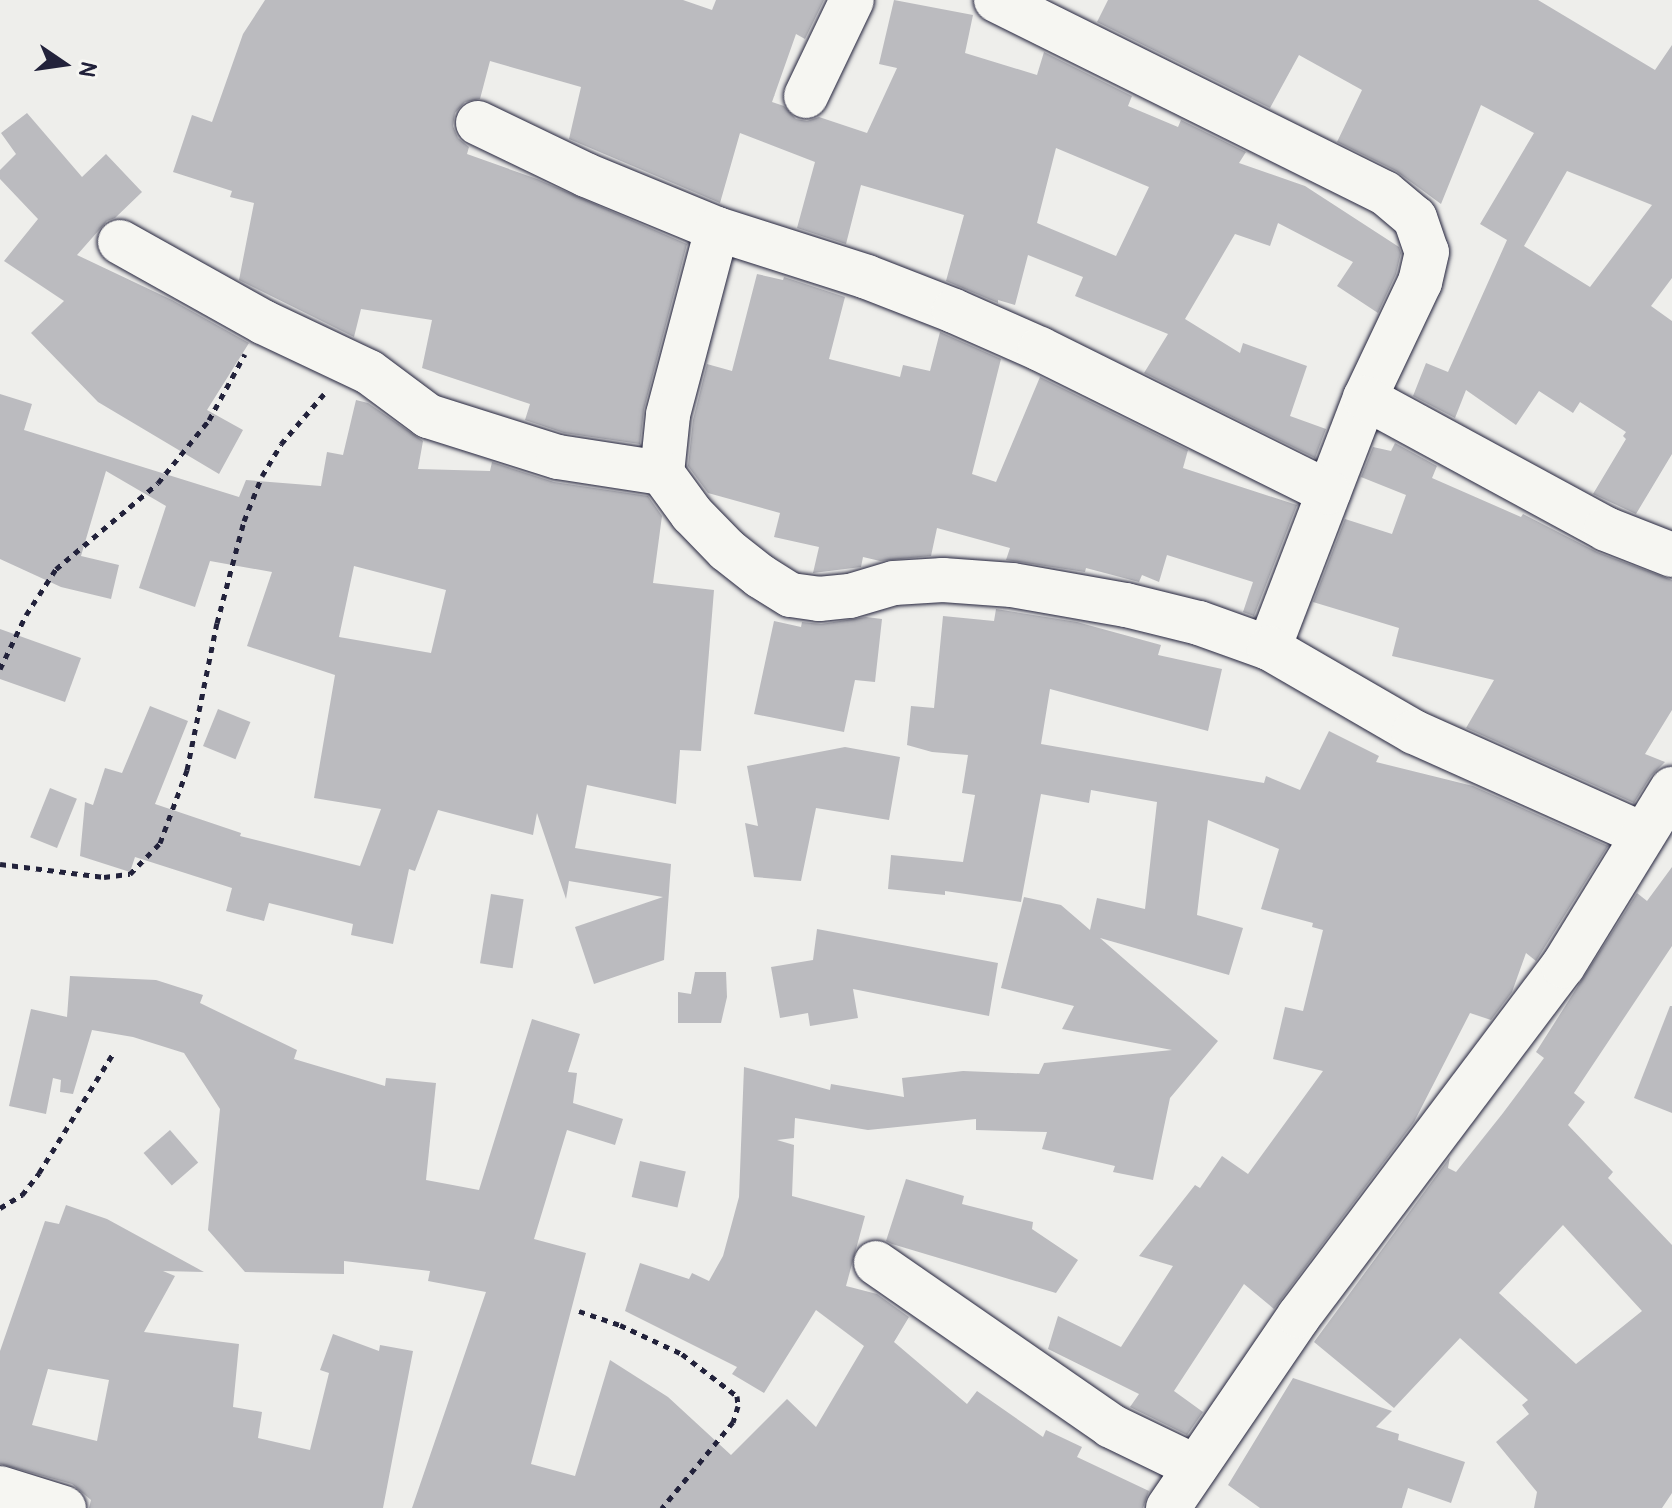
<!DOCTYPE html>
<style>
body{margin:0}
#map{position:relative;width:1672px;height:1508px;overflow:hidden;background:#eeeeeb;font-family:Pangolin,sans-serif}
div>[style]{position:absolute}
.building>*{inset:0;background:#bbbbbf;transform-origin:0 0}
.path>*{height:5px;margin-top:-2.5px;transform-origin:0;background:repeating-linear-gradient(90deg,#22223b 0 6px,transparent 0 12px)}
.roads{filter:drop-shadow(0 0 2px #22223b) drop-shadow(0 0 2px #22223b)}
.minor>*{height:44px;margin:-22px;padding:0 22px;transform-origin:22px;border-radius:22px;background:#f6f6f2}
span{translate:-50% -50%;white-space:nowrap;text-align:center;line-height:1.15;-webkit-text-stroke:8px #f6f6f2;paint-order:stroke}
.north{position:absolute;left:24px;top:24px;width:80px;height:80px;-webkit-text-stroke:6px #f6f6f2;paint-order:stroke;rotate:103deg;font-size:22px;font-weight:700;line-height:32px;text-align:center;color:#22223b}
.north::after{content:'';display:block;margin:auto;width:28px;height:36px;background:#22223b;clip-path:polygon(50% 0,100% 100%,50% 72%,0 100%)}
</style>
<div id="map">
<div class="building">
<div style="clip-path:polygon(evenodd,265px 0,683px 0,712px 10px,716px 0,824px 0,805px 39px,796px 34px,772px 102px,784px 106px,796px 119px,807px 121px,819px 117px,867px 133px,897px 68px,879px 64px,894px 0,973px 15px,965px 53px,1037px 75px,1044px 52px,1132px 96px,1128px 106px,1178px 127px,1181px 120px,1246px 152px,1239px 163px,1305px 186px,1399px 247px,1401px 253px,1396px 274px,1378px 313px,1337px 286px,1353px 262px,1278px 223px,1270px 246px,1235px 234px,1185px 319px,1240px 353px,1243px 343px,1307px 366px,1290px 416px,1326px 429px,1315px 458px,1144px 373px,1168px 334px,1075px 296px,1083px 277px,1028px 255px,1015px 305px,998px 300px,998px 303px,946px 281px,964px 215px,861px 185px,846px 244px,797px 228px,815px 162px,740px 133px,720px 203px,569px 139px,581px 87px,490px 61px,480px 99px,465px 102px,455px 113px,453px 126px,458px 138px,469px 147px,467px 154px,537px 179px,687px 244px,644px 409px,640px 444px,564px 433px,525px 420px,530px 404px,422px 368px,432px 320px,361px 309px,354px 337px,239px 280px,254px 203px,230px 197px,232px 191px,173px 172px,192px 115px,212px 122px,243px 34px,265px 0,1056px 148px,1149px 187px,1116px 256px,1037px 223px,1056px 148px)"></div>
<div style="clip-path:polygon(evenodd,1108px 0,1538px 0,1655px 70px,1672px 45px,1672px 278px,1651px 306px,1672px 321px,1672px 454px,1636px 514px,1593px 494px,1626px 439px,1623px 436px,1626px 432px,1580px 402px,1573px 413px,1539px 391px,1516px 425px,1466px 390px,1455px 418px,1413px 396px,1426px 363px,1448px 372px,1507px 240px,1480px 224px,1534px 133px,1481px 105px,1441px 204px,1396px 171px,1337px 142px,1362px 90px,1299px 55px,1270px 108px,1097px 22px,1108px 0,1567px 171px,1652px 205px,1590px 287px,1524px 246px,1567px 171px)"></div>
<div style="clip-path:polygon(27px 113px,82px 177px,106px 154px,142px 192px,115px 218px,107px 221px,77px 255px,172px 300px,249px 343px,207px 410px,243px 430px,219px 474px,98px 402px,31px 333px,64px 301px,4px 261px,38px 219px,0 179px,0 170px,16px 154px,1px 133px)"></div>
<div style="clip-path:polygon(757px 274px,783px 280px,784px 277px,845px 297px,829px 359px,900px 377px,903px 365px,930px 371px,940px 332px,1001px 359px,972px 474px,996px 482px,1040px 377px,1188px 450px,1183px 468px,1297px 505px,1254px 616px,1243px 612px,1253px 582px,1167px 555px,1159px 582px,1142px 575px,1139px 582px,1086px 568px,1085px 572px,1006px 560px,1010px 548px,937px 528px,931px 556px,880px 561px,863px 557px,861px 567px,813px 573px,819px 547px,774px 537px,780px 513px,708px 493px,688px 466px,693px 420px,707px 364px,732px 371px)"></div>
<div style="clip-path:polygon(evenodd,0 394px,32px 404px,24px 430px,239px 497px,246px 480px,321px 486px,327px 452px,343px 455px,356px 400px,368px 403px,423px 441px,418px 469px,490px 471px,492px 462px,554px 482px,648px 496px,662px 516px,653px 583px,714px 590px,701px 751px,680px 750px,676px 804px,587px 785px,575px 848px,671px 864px,664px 960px,594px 984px,575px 927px,663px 897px,569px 881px,566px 899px,537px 813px,533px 835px,438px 810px,415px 871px,409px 869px,393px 944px,351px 935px,353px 924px,269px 903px,264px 921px,226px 911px,232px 888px,135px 857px,130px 872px,80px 856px,85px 802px,93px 805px,105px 768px,122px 773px,150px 706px,188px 721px,155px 804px,241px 833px,240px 836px,360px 866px,381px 809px,314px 798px,335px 675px,247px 646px,272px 572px,210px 561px,195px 607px,139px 588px,166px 506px,106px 471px,81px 556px,119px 565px,111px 599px,61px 587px,0 559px,0 394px,354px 566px,446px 590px,431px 653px,339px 637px,354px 566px)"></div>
<div style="clip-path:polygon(1395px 443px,1437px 466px,1432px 478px,1521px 517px,1523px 514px,1597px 552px,1672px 580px,1672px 710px,1645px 754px,1665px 762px,1651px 776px,1634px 803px,1466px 728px,1494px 680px,1392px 656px,1399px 628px,1313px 602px,1345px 519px,1392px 534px,1406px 495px,1361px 477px,1373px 447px,1391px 451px)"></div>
<div style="clip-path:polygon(996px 609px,1077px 622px,1161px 645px,1158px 655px,1222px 669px,1208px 731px,1050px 689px,1041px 744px,1264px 783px,1266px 776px,1300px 790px,1329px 731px,1379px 756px,1376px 762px,1473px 786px,1608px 846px,1536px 961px,1526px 953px,1512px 992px,1491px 1020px,1470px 1013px,1414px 1122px,1274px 1309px,1244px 1284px,1174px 1391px,1203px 1412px,1187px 1435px,1130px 1407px,1139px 1394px,1048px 1349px,1058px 1316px,1121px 1347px,1173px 1266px,1139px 1256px,1195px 1185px,1200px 1188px,1222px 1156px,1248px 1174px,1323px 1071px,1273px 1059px,1285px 1007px,1303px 1011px,1323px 930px,1312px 927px,1313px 923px,1261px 909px,1279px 849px,1208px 820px,1197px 915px,1243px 928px,1229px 975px,1100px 938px,1218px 1041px,1170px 1098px,1153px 1180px,1113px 1172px,1115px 1166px,1042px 1149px,1047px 1132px,976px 1130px,976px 1119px,868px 1130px,795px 1118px,794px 1138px,777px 1140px,794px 1145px,792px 1196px,865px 1216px,846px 1286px,877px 1294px,909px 1317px,894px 1342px,967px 1404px,977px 1391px,1043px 1437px,1046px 1430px,1082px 1447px,1077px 1457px,1149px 1491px,1143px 1508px,412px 1508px,486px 1292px,428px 1281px,430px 1271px,344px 1261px,344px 1274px,245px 1272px,208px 1230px,220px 1109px,184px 1053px,133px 1037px,92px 1030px,73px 1094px,60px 1092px,61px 1080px,53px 1078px,46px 1114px,9px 1106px,31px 1009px,67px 1017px,70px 976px,156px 980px,203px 995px,200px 1003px,297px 1050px,294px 1059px,385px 1086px,386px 1078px,436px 1083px,426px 1180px,479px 1190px,532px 1019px,580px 1034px,568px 1072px,577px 1073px,573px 1103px,623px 1119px,615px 1145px,567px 1130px,534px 1239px,586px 1253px,531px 1464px,575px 1476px,610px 1360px,668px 1397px,731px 1455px,787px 1399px,816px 1427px,864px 1346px,816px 1310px,764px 1393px,732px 1374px,737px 1367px,625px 1311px,640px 1263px,689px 1279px,692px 1273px,709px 1281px,723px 1256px,739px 1197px,744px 1067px,830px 1090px,831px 1084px,904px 1097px,902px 1078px,963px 1071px,1039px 1074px,1044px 1063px,1172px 1050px,1062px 1029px,1074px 1006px,1001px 988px,1024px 897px,1061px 905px,1090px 930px,1097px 898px,1145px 909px,1157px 802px,1091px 790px,1089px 803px,1041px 794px,1021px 902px,945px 891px,945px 895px,888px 889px,891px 855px,963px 862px,975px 795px,962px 793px,968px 755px,932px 752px,907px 745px,911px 706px,934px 708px,943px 616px,994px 621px)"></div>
<div style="clip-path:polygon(866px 617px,882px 619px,875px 682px,855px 680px,844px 732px,754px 714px,774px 621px,801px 627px,802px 622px,821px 624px)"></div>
<div style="clip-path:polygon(0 629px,81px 658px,65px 702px,0 679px)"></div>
<div style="left:218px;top:709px;width:35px;height:40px;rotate:22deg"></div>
<div style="clip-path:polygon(845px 747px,900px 757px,889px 820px,816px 808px,801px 881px,754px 877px,745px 823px,758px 826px,747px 766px)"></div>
<div style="left:50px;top:788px;width:29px;height:53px;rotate:22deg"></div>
<div style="clip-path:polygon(evenodd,1672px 867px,1672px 946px,1574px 1093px,1585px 1102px,1568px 1125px,1613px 1172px,1608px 1178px,1672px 1245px,1672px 1493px,1662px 1508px,1534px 1508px,1537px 1492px,1496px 1442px,1529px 1414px,1522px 1405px,1528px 1400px,1460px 1338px,1394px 1408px,1314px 1342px,1450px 1157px,1448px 1168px,1456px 1172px,1503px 1113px,1544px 1058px,1536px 1052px,1637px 893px,1647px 901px,1672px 867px,1563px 1225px,1642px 1311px,1576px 1364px,1499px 1293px,1563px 1225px)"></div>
<div style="left:491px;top:894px;width:33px;height:70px;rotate:9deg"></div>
<div style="clip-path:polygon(817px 929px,998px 963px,989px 1016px,853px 989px,858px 1018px,810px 1026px,808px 1013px,780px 1018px,771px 967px,813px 960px)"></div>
<div style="clip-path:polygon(695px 972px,726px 972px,727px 997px,721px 1023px,678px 1023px,678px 992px,691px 994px)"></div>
<div style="clip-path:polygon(1670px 1006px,1672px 1006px,1672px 1113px,1634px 1098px)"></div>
<div style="left:170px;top:1130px;width:43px;height:35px;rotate:49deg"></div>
<div style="left:640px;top:1161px;width:47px;height:37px;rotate:13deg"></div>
<div style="clip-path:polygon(906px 1179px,964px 1196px,962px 1204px,1033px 1222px,1032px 1229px,1078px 1260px,1056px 1293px,892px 1244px,886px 1241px)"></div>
<div style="clip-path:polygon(evenodd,66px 1205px,107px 1219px,204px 1272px,163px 1271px,175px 1276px,144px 1332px,239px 1344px,233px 1407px,262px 1412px,258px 1438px,310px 1450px,329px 1373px,320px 1370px,333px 1334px,379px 1351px,380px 1345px,413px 1351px,383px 1508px,89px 1508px,91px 1500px,72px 1484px,0 1464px,0 1351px,45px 1221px,59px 1224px,66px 1205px,48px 1369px,109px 1380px,97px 1441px,32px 1425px,48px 1369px)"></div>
<div style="clip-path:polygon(1293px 1378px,1392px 1411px,1376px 1427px,1399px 1434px,1398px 1440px,1465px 1462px,1451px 1503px,1408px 1488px,1402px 1508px,1260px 1508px,1228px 1485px)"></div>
</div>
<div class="path">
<div style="left:0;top:669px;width:60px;rotate:-64.3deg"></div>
<div style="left:26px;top:615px;width:55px;rotate:-56.9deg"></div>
<div style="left:56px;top:569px;width:133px;rotate:-40.1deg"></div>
<div style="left:158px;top:483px;width:81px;rotate:-51deg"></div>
<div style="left:209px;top:420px;width:75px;rotate:-61.4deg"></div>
<div style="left:0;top:864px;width:105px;rotate:7.1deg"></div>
<div style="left:104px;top:877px;width:26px;rotate:-7deg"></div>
<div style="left:130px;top:874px;width:43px;rotate:-45.9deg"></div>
<div style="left:160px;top:843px;width:78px;rotate:-69.7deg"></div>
<div style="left:187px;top:770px;width:150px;rotate:-78.5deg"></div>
<div style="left:217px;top:623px;width:106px;rotate:-75.2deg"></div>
<div style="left:244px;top:521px;width:48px;rotate:-68.2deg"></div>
<div style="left:262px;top:476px;width:37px;rotate:-59deg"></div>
<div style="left:281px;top:444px;width:66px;rotate:-49.3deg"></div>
<div style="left:0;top:1208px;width:26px;rotate:-31deg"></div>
<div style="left:22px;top:1195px;width:28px;rotate:-52deg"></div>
<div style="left:39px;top:1173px;width:142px;rotate:-58.2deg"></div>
<div style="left:579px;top:1311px;width:43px;rotate:18.9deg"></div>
<div style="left:620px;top:1325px;width:68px;rotate:25.1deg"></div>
<div style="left:682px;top:1354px;width:69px;rotate:37.4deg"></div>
<div style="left:737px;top:1396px;width:10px;rotate:84deg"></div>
<div style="left:738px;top:1406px;width:17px;rotate:107deg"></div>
<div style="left:733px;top:1422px;width:112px;rotate:129.5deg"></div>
</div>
<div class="roads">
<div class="minor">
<div style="left:996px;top:0;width:434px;rotate:26.4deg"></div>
<div style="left:1385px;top:193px;width:39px;rotate:40deg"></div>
<div style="left:1415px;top:218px;width:36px;rotate:71deg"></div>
<div style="left:1427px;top:252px;width:31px;rotate:103deg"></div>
<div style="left:1420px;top:282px;width:128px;rotate:115.4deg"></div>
<div style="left:1365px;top:398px;width:268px;rotate:111deg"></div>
<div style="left:806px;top:96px;width:106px;rotate:-64.4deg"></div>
<div style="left:478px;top:123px;width:120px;rotate:25.7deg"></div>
<div style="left:586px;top:175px;width:142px;rotate:22.4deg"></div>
<div style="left:717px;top:229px;width:157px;rotate:17.7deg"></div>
<div style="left:867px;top:277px;width:93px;rotate:21.3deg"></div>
<div style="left:954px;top:311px;width:94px;rotate:23.8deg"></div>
<div style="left:1040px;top:349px;width:322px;rotate:26.4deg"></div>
<div style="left:717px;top:229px;width:192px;rotate:104.8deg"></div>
<div style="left:668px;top:415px;width:58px;rotate:95.9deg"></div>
<div style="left:662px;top:473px;width:51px;rotate:53.8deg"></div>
<div style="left:692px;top:514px;width:50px;rotate:45.8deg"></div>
<div style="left:727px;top:550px;width:42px;rotate:38.2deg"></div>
<div style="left:760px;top:576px;width:36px;rotate:32deg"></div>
<div style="left:791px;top:595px;width:28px;rotate:8deg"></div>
<div style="left:819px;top:599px;width:31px;rotate:-6deg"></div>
<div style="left:850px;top:596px;width:46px;rotate:-16.5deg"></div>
<div style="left:894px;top:583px;width:49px;rotate:-3.5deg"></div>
<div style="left:943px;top:580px;width:69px;rotate:4.1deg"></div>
<div style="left:1012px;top:585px;width:116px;rotate:10deg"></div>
<div style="left:1126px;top:605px;width:75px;rotate:13.9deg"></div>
<div style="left:1199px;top:623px;width:74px;rotate:19.7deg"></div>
<div style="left:1269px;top:648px;width:168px;rotate:30.1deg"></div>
<div style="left:1414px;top:732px;width:250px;rotate:24.1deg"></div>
<div style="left:120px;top:242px;width:164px;rotate:29.2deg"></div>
<div style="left:263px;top:322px;width:117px;rotate:25.3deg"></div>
<div style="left:369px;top:372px;width:74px;rotate:36.7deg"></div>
<div style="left:428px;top:416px;width:136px;rotate:17.5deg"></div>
<div style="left:558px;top:457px;width:105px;rotate:8.7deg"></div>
<div style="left:1365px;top:398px;width:274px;rotate:28.5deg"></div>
<div style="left:1606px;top:529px;width:71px;rotate:21.5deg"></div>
<div style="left:876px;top:1263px;width:286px;rotate:34.7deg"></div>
<div style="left:1111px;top:1426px;width:94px;rotate:25.8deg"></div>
<div style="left:0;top:1488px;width:67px;rotate:17.4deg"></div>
<div style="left:1168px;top:1508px;width:232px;rotate:-55.7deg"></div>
<div style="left:1299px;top:1316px;width:438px;rotate:-53deg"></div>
<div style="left:1563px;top:966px;width:208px;rotate:-58.4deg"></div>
</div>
</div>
<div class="north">N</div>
</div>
